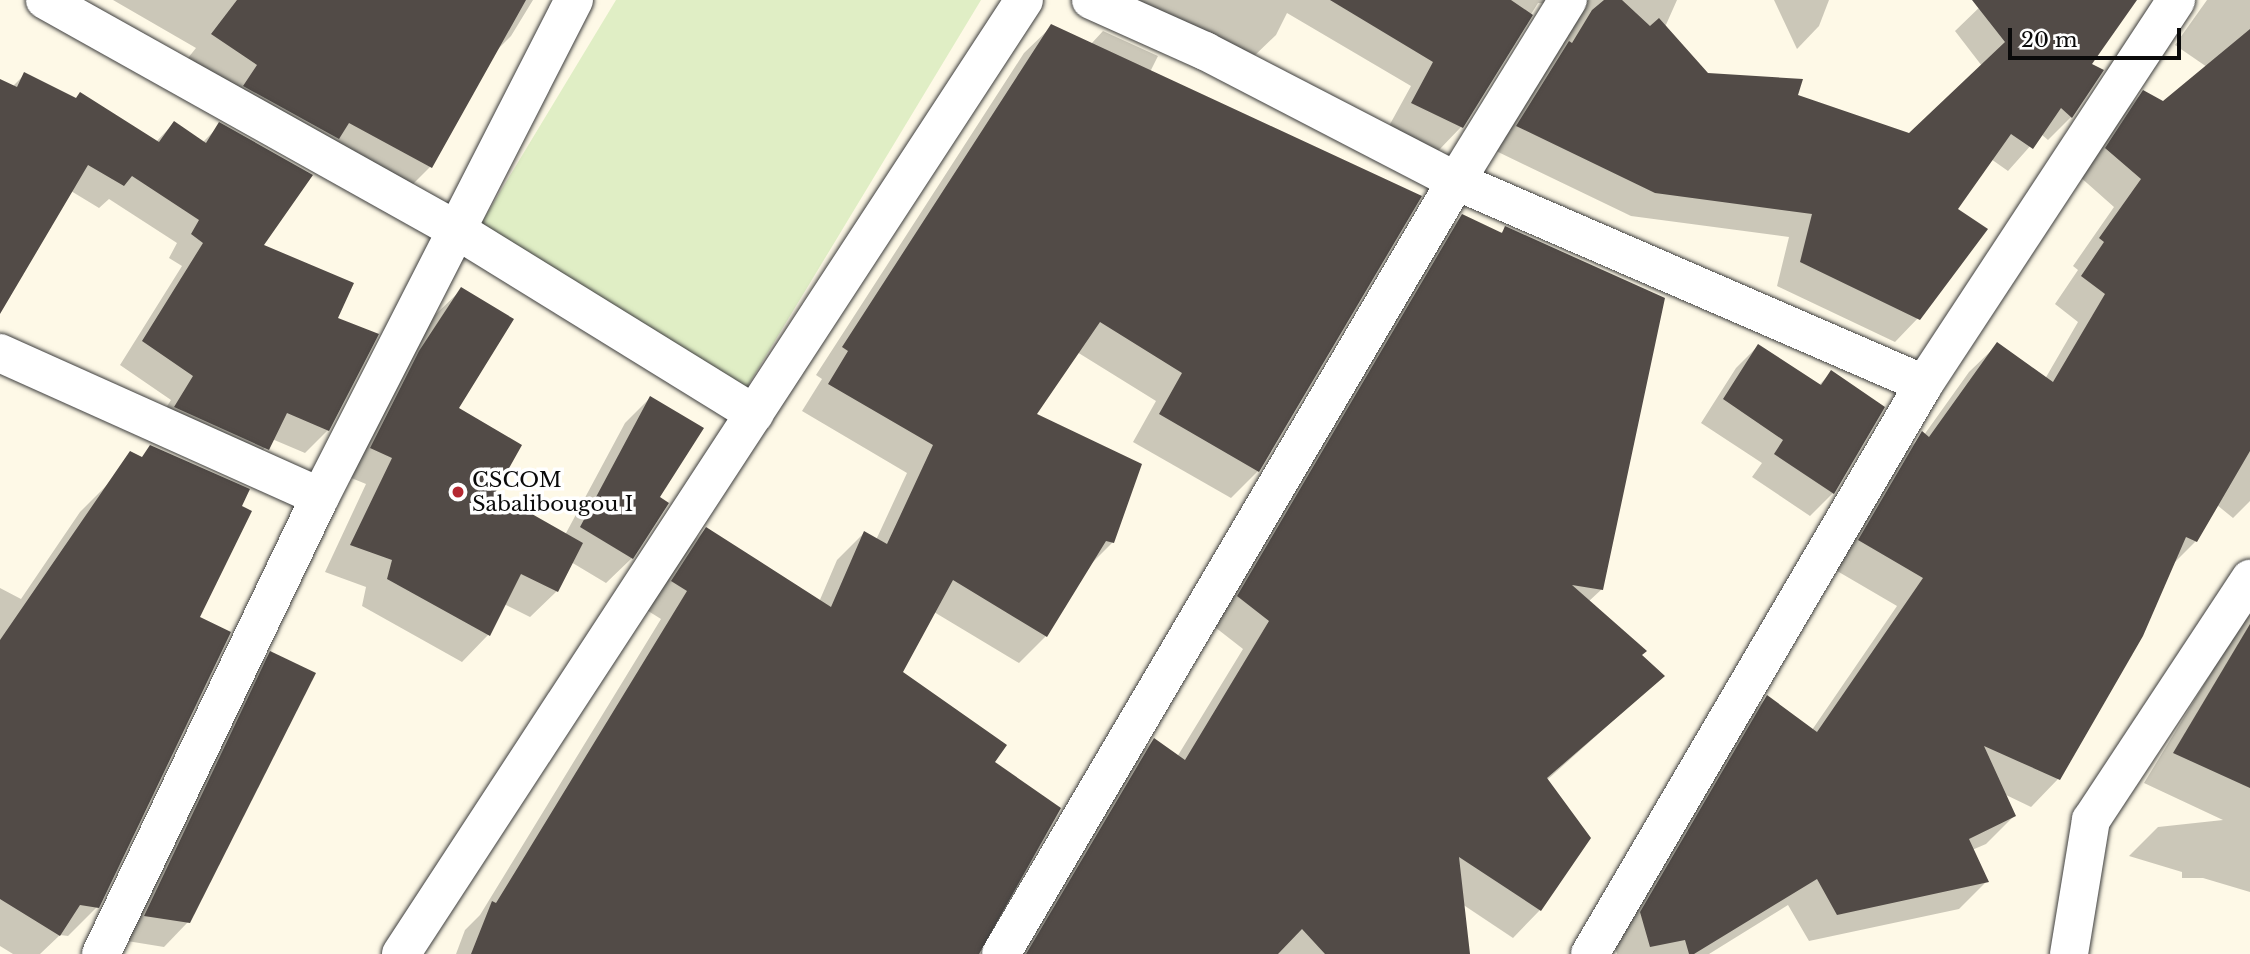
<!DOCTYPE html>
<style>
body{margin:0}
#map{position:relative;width:2250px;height:954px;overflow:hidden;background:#fef9e7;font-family:"Libre Baskerville",serif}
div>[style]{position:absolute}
.pitch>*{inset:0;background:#e0eec5}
.shadow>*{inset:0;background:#0003}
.building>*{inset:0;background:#524b47}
.roads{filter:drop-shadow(0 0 2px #3d3d3d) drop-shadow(0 0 2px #3d3d3d)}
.street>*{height:38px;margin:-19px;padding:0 19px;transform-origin:19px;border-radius:19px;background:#fff}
.dots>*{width:19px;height:19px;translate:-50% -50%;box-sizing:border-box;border:4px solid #fff;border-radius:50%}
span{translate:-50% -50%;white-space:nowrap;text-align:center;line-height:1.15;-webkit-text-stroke:7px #fff;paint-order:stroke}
.poi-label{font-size:21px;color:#0a0a0a}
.left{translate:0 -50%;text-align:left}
.scale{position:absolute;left:2008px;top:28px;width:173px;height:32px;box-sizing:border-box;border:4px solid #0a0a0a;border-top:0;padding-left:9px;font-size:21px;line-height:24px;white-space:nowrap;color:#0a0a0a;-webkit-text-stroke:5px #fff;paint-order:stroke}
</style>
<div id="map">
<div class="pitch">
<div style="clip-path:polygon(616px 0,981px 0,732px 412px,465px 250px)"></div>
</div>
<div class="shadow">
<div style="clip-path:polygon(113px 0,533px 0,511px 36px,493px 54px,430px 167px,402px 195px,184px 63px,196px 48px)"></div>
<div style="clip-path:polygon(1108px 0,1677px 0,1665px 27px,1707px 74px,1796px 96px,1909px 135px,1982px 66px,1955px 31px,1987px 0,2135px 0,2090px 65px,2101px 71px,2071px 117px,2048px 140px,2041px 134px,2008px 171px,1991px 159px,1956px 209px,1918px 318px,1895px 342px,1777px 286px,1789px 237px,1631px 216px,1494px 150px,1555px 4px,1538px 3px,1461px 127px,1438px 151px,1389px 126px,1411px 86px,1287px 13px,1276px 35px,1252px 58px)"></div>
<div style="clip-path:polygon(1774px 0,1829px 0,1819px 26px,1797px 49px)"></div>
<div style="clip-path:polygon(2207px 0,2250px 0,2250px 501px,2233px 518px,2217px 505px,2196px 541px,2172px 565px,2058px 779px,2031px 807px,2004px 794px,2014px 816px,1986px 844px,1972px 850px,1987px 881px,1959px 909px,1809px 941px,1788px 905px,1709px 954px,1617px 954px,1613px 941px,1740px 724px,1768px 697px,1812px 730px,1897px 606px,1832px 568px,1894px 461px,1924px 435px,1969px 372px,1997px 345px,2045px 379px,2078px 322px,2055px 304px,2078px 270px,2073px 266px,2114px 207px,2079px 176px,2116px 120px,2143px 92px,2163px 103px,2207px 67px,2175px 45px)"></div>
<div style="clip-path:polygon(1052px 26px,1091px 44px,1103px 31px,1158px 56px,1149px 74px,1258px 471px,1231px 498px,1133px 442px,1156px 401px,1077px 352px,1035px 414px,1113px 542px,1088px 567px,1046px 636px,1019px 663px,934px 612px,900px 672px,992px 762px,980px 954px,456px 954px,465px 930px,480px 915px,661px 619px,645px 609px,679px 556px,706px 529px,819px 602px,837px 560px,864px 533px,876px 540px,907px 473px,802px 411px,822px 379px,816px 375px,1024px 53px)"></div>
<div style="clip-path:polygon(25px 74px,156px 142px,174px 123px,202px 143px,220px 125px,262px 246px,336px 319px,328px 430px,305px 453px,272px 439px,245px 472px,152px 430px,171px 400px,120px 365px,182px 266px,169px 258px,177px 243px,109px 199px,99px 208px,71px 191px,0 303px,0 81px,12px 87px)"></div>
<div style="clip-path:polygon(1462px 216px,1500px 234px,1506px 228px,1602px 589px,1588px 602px,1663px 676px,1547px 780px,1589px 838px,1540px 910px,1513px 938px,1462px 904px,1468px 954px,1017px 954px,1127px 767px,1154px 740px,1177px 757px,1243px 649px,1211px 624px,1435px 244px)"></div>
<div style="clip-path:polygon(462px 289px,456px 409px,493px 494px,565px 535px,625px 423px,650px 398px,658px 498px,632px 558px,606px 583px,571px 562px,557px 591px,530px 617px,504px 604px,488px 635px,462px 662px,362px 606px,366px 587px,325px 572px,366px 484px,344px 475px,393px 380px,435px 315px)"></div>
<div style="clip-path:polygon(1758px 346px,1818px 386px,1831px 373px,1883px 408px,1833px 493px,1810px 516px,1752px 477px,1762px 463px,1701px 423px,1736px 368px)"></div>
<div style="clip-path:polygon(109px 483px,197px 618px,97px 907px,68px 936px,60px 935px,40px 954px,13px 954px,0 946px,0 588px,21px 599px,80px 512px)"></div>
<div style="clip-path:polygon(2250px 609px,2250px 892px,2203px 878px,2182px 878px,2182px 872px,2129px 856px,2158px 827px,2223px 820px,2144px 783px)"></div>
<div style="clip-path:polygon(271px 653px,188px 922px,164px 947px,121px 940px,247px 677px)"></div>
</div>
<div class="building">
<div style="clip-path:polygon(237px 0,526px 0,432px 168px,349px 123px,339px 139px,243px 86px,257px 65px,211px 34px)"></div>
<div style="clip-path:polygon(1330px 0,1511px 0,1533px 15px,1463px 128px,1411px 103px,1433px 62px)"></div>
<div style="clip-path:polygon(1604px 0,1622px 0,1650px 26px,1659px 18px,1708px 73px,1803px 79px,1798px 95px,1909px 133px,2005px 42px,1972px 0,2137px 0,2092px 64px,2104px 70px,2072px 118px,2061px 108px,2033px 149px,2011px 134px,1958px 209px,1988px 229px,1920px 320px,1800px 262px,1812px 214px,1655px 193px,1516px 126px,1569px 41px,1572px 43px,1592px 10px)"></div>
<div style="clip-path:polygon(1051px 24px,1422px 196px,1259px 472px,1159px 414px,1182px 373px,1100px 322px,1037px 414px,1142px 464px,1114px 543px,1106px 541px,1047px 637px,953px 580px,903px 672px,1007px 745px,995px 762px,1061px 808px,979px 954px,471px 954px,492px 901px,496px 903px,687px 591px,671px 581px,706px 527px,831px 607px,864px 531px,887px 544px,933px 445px,828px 384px,848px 351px,842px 347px)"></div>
<div style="clip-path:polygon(2250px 29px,2250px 451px,2197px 542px,2186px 537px,2143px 636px,2060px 780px,1984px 746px,2016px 816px,1969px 839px,1989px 882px,1837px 915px,1817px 879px,1694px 954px,1689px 954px,1685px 940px,1650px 947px,1640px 912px,1767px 695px,1817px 732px,1923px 578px,1858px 540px,1922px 431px,1929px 437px,1997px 342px,2053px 382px,2105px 294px,2081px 276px,2104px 242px,2099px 238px,2141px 179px,2105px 148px,2143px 90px,2163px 101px)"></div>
<div style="clip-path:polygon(24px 72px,76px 98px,80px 92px,159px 142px,174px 121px,206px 143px,219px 122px,313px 175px,264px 245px,354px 283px,338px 318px,379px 334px,329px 431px,287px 413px,269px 450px,174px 407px,193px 376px,142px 341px,203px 243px,191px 234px,199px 220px,132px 176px,124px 186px,88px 165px,0 314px,0 79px,17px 87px)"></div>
<div style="clip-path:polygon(1462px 214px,1502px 233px,1505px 226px,1665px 298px,1603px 590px,1572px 585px,1647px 651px,1642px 655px,1665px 676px,1547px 778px,1591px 838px,1541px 911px,1459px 857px,1470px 954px,1325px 954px,1302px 929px,1278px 954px,1026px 954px,1154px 738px,1185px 760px,1269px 621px,1237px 596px)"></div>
<div style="clip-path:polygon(461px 287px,514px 319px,459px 408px,522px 445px,495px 493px,583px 543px,558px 592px,521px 574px,490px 636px,387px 579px,392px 560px,350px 545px,392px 458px,370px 448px,419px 351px)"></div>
<div style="clip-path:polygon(1758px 344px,1821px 385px,1831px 370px,1885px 407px,1834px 494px,1774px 454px,1783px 440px,1723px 399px)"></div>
<div style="clip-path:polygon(650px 396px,704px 428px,660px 497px,669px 503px,633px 559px,580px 527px)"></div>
<div style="clip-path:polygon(150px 445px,250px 489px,242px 506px,252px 511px,200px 617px,231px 632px,99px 908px,80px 905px,60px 936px,0 899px,0 640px,130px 451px,142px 457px)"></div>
<div style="clip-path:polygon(2250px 624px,2250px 788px,2173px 753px)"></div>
<div style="clip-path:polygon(270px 651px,316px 673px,190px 923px,144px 916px)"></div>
</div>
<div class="roads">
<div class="street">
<div style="left:45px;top:0;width:470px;rotate:29.2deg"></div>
<div style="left:455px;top:229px;width:352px;rotate:31.7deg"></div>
<div style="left:1091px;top:0;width:125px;rotate:24.1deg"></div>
<div style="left:1205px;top:51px;width:283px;rotate:27.4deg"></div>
<div style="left:1456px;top:181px;width:510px;rotate:23.45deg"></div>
<div style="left:0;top:353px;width:351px;rotate:24.2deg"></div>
<div style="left:101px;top:954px;width:507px;rotate:-64.4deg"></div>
<div style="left:320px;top:497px;width:558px;rotate:-62.93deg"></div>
<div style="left:401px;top:954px;width:1139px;rotate:-56.85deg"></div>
<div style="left:1001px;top:954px;width:897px;rotate:-59.52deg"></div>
<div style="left:1456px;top:181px;width:213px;rotate:-58.3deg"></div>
<div style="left:1590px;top:954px;width:661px;rotate:-59.63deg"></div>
<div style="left:1924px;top:384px;width:459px;rotate:-56.7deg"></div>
<div style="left:2069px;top:954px;width:136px;rotate:-80.7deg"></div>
<div style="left:2091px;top:820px;width:289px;rotate:-56.6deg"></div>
</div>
</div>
<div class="dots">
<div style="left:458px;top:492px;background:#b42831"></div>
</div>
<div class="poi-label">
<span class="left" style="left:472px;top:492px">CSCOM<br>Sabalibougou I</span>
</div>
<div class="scale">20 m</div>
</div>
